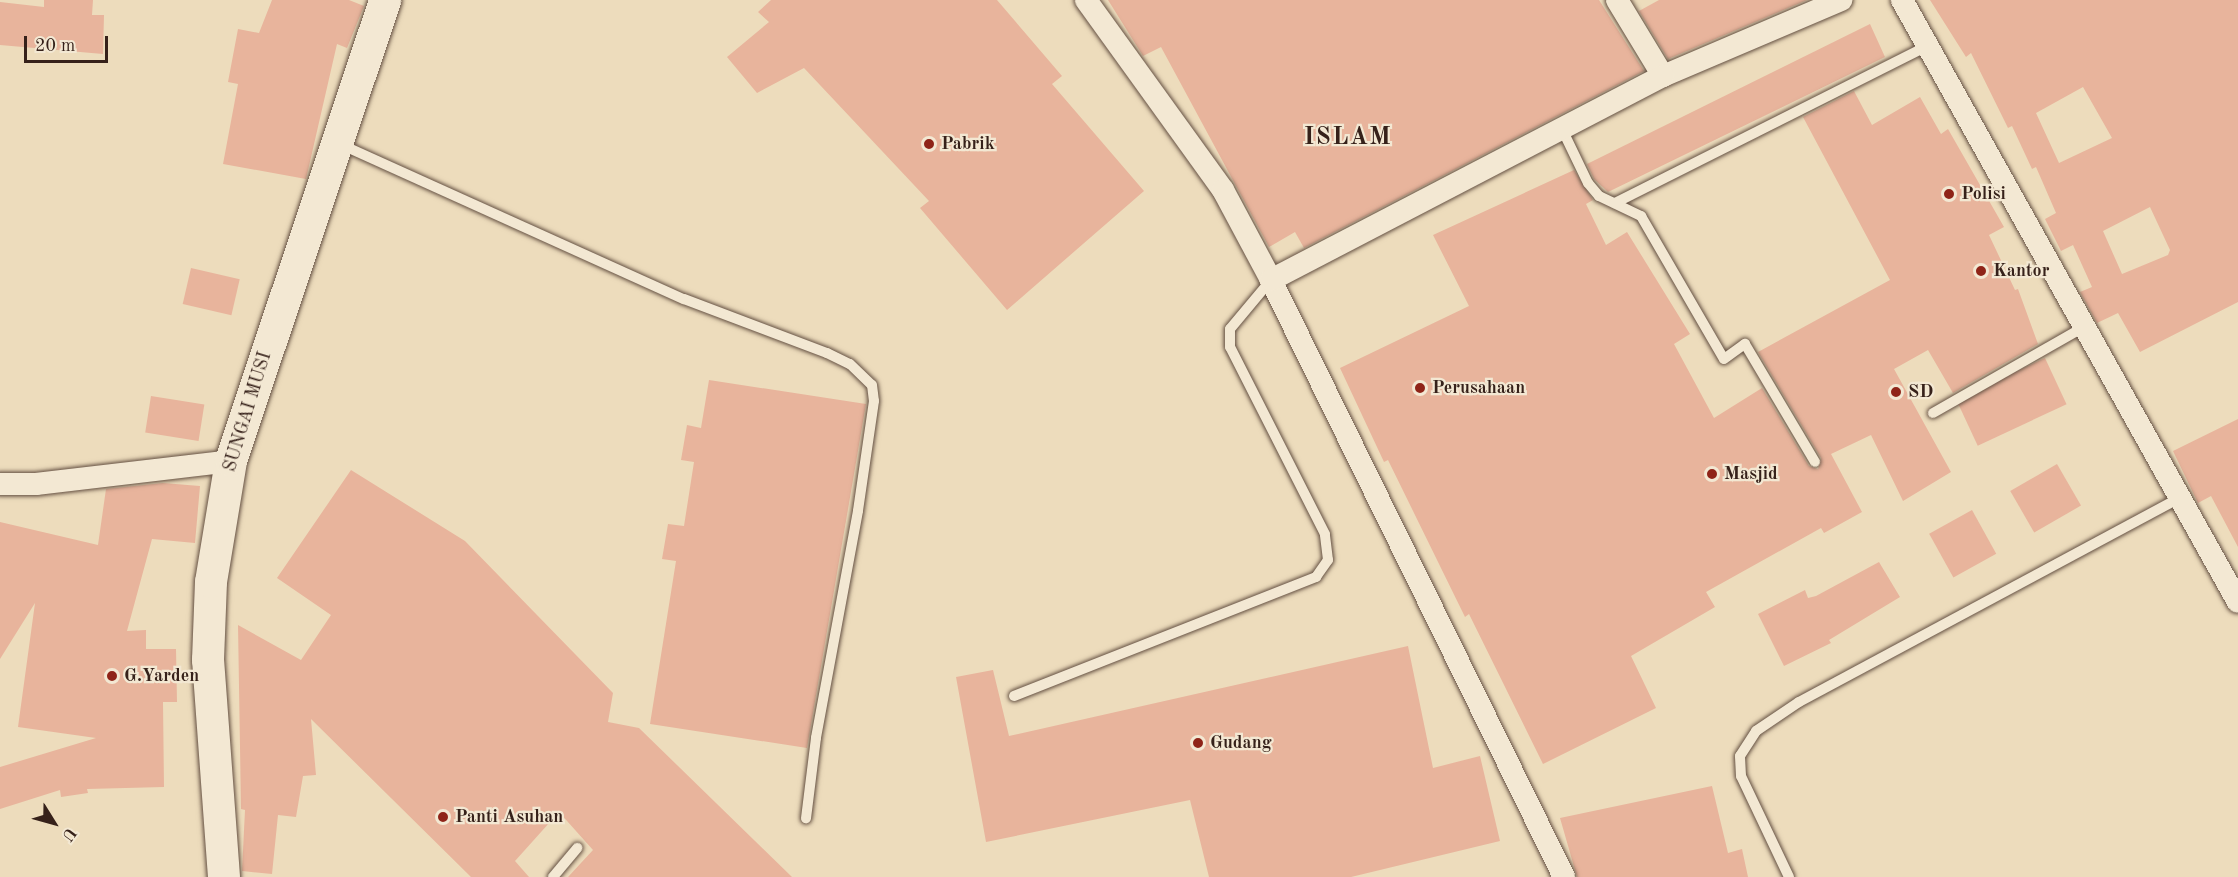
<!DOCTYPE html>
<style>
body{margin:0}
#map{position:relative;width:2238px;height:877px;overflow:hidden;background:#eddcbc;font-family:"Old Standard TT",serif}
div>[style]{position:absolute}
.building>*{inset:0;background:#e8b49c;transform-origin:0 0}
.roads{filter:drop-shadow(0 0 2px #645042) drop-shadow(0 0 2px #645042)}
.lane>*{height:10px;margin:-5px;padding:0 5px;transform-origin:5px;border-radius:5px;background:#f3e8d3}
.street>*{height:22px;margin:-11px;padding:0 11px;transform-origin:11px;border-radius:11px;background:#f3e8d3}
.secondary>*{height:32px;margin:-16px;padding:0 16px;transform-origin:16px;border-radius:16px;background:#f3e8d3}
.dots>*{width:16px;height:16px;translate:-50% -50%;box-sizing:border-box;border:3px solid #f3e8d3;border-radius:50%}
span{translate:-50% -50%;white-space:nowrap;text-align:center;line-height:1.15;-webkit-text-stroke:4.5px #f3e8d3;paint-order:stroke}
.poi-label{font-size:18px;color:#36211a;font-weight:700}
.left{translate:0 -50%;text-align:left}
.street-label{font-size:18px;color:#36211a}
.district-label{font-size:24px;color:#36211a;font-weight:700;letter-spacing:1.5px}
.north{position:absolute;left:24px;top:793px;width:60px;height:60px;-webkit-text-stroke:4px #f3e8d3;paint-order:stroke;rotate:127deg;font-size:16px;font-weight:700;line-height:24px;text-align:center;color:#36211a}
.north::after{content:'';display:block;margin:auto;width:21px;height:27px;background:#36211a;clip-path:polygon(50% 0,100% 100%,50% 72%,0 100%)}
.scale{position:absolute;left:24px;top:36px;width:84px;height:27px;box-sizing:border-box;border:3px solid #36211a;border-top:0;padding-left:8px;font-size:18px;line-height:21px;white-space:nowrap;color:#36211a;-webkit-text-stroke:4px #f3e8d3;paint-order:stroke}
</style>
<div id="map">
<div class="building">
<div style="clip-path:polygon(44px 0,93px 0,92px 15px,104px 15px,103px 54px,0 45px,0 2px,44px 7px)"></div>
<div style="clip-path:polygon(272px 0,349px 0,364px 6px,347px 48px,337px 44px,306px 179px,223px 164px,238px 84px,228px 82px,238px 29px,259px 33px)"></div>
<div style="clip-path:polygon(771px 0,997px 0,1062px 76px,1052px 84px,1144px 191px,1007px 310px,920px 208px,929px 201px,804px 68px,757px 93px,727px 57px,769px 22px,758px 12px)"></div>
<div style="clip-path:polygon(1108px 0,1599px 0,1644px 71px,1304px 248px,1295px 232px,1269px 247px,1161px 47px,1143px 56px)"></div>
<div style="clip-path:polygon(1659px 0,1807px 0,1668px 59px,1639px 11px)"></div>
<div style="clip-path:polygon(evenodd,1930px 0,2238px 0,2238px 302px,2140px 352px,2118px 313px,2097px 323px,2080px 292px,2092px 287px,2073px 245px,2061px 251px,2045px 219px,2056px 213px,2036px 167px,2032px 169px,2012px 126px,2008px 128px,1971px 53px,1966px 57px,1930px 0,2083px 87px,2112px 138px,2059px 163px,2036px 113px,2083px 87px,1930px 0,2150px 207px,2170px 250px,2168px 255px,2122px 274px,2103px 231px,2150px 207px)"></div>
<div style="clip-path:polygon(1870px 24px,1885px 57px,1608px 192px,1594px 179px,1587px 164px)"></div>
<div style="clip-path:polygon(1854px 91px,1872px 125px,1920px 97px,1941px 134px,1948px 129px,2004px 227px,1989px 235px,2015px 290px,2018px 289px,2038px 344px,1953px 393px,1928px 350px,1894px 369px,1951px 472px,1903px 501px,1871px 435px,1831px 454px,1862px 512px,1824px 533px,1821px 528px,1706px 592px,1715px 607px,1631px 656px,1656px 708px,1543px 764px,1469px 614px,1465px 617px,1388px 460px,1384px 462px,1340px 368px,1469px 306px,1433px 235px,1574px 170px,1593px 200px,1586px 204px,1606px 245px,1627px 232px,1690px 334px,1674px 344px,1714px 418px,1762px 388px,1809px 466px,1818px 469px,1821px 458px,1758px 352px,1890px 280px,1803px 117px)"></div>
<div style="left:191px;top:268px;width:50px;height:37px;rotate:13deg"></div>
<div style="left:2045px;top:358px;width:51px;height:98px;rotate:65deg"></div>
<div style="clip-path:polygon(709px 380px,866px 404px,807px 748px,650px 724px,676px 561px,662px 559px,668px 524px,684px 526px,694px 462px,681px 460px,687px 425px,701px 428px)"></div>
<div style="left:151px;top:396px;width:54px;height:37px;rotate:9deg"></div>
<div style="clip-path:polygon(2238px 419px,2238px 547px,2211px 496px,2198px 503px,2173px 451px)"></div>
<div style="left:2057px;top:464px;width:48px;height:54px;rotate:60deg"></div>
<div style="clip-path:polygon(351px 470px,465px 541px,613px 693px,608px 722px,639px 728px,792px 877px,568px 877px,593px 850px,559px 812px,515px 861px,529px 877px,471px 877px,311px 719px,316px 775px,303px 776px,296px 817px,278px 815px,272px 874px,242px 871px,245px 810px,241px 809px,238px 625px,301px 660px,331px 615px,277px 578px)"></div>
<div style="clip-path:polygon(163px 483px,200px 486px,195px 543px,152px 539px,127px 631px,146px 630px,146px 649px,176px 649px,177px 702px,163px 702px,164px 787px,87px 789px,88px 793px,61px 797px,60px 790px,0 809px,0 767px,96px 738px,18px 727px,35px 603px,0 659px,0 522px,98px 545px,106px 489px)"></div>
<div style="left:1972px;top:510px;width:50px;height:49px;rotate:61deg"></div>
<div style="clip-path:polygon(1879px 562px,1900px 597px,1829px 640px,1831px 643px,1784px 666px,1758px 614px,1805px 590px,1808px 598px,1816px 596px)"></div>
<div style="clip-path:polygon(1408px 646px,1433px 768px,1480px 756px,1500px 841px,1351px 877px,1209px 877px,1190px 800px,986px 842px,956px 677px,993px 670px,1009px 736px)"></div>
<div style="clip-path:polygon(1712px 786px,1728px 853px,1742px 849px,1748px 877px,1577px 877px,1560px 818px)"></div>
</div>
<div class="roads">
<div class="lane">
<div style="left:1562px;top:129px;width:60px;rotate:64.3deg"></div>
<div style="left:1588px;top:183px;width:17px;rotate:50deg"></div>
<div style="left:1599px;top:196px;width:47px;rotate:25.5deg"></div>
<div style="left:1641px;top:216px;width:165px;rotate:59.9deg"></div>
<div style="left:1724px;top:359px;width:26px;rotate:-36deg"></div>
<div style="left:1745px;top:344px;width:137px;rotate:59.3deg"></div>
<div style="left:340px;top:144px;width:377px;rotate:24.3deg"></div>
<div style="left:684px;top:299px;width:153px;rotate:20.7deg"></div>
<div style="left:827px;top:353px;width:25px;rotate:26deg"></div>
<div style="left:850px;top:364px;width:30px;rotate:44deg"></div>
<div style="left:872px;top:385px;width:16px;rotate:83deg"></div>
<div style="left:874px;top:401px;width:111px;rotate:98.3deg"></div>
<div style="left:858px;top:511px;width:231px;rotate:100.5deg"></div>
<div style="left:816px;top:738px;width:81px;rotate:97.1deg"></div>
<div style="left:1615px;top:203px;width:349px;rotate:-26.7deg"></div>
<div style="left:1933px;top:413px;width:174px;rotate:-29.7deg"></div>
<div style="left:1014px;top:696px;width:325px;rotate:-21.5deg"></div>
<div style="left:1316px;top:577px;width:21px;rotate:-55deg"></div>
<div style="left:1328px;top:560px;width:26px;rotate:-97deg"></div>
<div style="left:1325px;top:534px;width:210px;rotate:-116.9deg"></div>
<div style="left:1230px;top:347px;width:18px;rotate:-90deg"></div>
<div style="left:1230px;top:329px;width:64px;rotate:-50.1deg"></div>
<div style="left:553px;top:877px;width:38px;rotate:-50deg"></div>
<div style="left:1789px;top:877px;width:112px;rotate:-115.4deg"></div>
<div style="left:1741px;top:776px;width:20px;rotate:-93deg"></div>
<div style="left:1740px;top:756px;width:30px;rotate:-57deg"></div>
<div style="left:1756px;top:731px;width:52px;rotate:-34deg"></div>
<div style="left:1799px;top:702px;width:432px;rotate:-28.2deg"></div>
</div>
<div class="street">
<div style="left:1086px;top:0;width:234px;rotate:54.2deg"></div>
<div style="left:1223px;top:190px;width:102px;rotate:61.9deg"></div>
<div style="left:1271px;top:280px;width:665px;rotate:63.86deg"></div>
<div style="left:1617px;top:0;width:89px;rotate:58.8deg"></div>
<div style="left:1663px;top:76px;width:194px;rotate:-23.1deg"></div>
<div style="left:1902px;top:0;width:689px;rotate:60.83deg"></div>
<div style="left:1271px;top:280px;width:442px;rotate:-27.5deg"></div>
<div style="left:0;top:484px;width:36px"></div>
<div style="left:36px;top:484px;width:196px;rotate:-6.7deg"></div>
</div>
<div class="secondary">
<div style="left:224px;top:877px;width:218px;rotate:-94.2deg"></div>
<div style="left:208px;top:660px;width:78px;rotate:-87.8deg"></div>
<div style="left:211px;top:582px;width:123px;rotate:-80.6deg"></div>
<div style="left:231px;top:461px;width:486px;rotate:-71.5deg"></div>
</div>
</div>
<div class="dots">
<div style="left:929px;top:144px;background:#8f2418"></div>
<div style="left:1949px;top:194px;background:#8f2418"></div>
<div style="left:1981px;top:271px;background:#8f2418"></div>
<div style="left:1420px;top:388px;background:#8f2418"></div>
<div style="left:1896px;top:392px;background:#8f2418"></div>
<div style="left:1712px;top:474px;background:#8f2418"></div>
<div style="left:112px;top:676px;background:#8f2418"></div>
<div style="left:1198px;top:743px;background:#8f2418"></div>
<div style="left:443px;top:817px;background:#8f2418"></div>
</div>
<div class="poi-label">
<span class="left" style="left:941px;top:144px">Pabrik</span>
<span class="left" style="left:1961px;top:194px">Polisi</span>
<span class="left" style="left:1993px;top:271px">Kantor</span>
<span class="left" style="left:1432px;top:388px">Perusahaan</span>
<span class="left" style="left:1908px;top:392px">SD</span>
<span class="left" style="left:1724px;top:474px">Masjid</span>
<span class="left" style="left:124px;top:676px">G.Yarden</span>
<span class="left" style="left:1210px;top:743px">Gudang</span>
<span class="left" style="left:455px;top:817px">Panti Asuhan</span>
</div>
<div class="street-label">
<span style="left:248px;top:412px;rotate:-73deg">SUNGAI MUSI</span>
</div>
<div class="district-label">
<span style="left:1348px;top:139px">ISLAM</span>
</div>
<div class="north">U</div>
<div class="scale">20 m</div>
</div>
